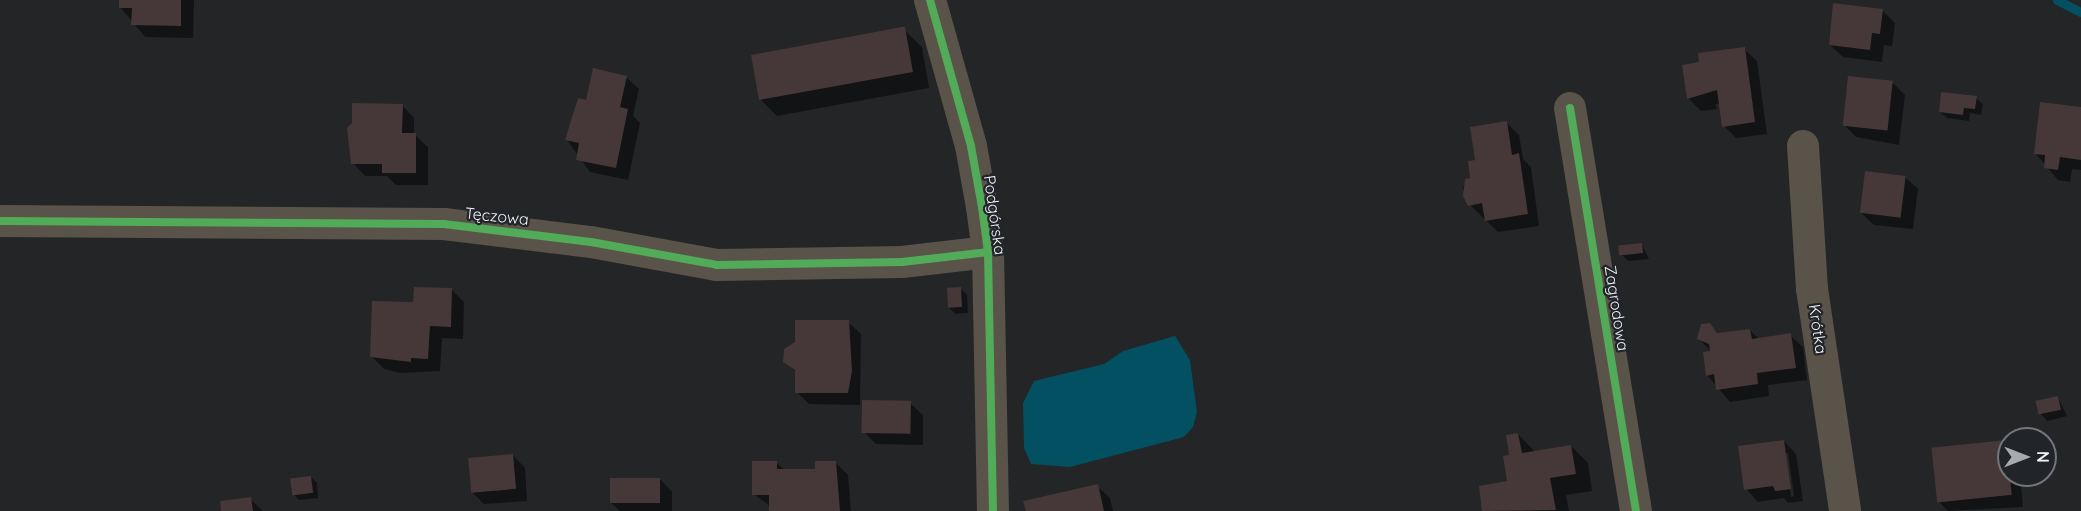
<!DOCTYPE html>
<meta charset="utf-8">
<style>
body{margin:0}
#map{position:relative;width:2081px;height:511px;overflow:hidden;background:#232527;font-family:Quicksand,sans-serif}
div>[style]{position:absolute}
.water>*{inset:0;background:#035062}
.shadow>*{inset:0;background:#0007}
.stream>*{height:9px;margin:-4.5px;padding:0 4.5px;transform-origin:4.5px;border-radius:4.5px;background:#035062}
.building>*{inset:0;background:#463738;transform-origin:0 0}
.street>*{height:32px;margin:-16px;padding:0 16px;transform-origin:16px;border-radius:16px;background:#595349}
.cycleway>*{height:8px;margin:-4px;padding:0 4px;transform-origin:4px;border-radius:4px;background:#51ab58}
span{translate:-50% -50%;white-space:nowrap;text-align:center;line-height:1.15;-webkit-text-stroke:4.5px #212429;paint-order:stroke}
.street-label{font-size:16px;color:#eff1f5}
.north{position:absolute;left:1997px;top:427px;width:60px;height:60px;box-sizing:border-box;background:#212429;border:2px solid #73767b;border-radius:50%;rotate:90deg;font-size:16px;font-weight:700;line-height:24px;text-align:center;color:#eff1f5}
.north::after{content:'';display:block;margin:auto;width:21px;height:27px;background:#a8aaad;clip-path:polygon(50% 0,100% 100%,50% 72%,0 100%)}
</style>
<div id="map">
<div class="water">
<div style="clip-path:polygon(1175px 336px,1190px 360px,1197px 412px,1193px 427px,1184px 437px,1070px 467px,1031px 464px,1024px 448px,1023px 403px,1034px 381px,1104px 364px,1123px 351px)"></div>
</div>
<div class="shadow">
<div style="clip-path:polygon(120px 0,194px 0,193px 38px,145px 37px,120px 7px)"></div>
<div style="clip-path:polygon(1882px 10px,1895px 23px,1892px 46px,1884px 45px,1882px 62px,1843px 57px,1830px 45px)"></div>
<div style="clip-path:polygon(905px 31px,922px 47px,929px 88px,777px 116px,760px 99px)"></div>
<div style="clip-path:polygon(1744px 49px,1757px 61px,1767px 134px,1736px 138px,1724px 126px,1721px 103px,1716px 104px,1717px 109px,1701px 111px,1688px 98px,1701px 63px)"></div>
<div style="clip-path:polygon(626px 77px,639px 89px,633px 116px,640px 123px,628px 180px,590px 172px,567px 140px,588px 101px)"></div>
<div style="clip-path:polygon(1893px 83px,1905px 95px,1899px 145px,1856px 137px,1844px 125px)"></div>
<div style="clip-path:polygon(1976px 98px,1983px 104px,1981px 115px,1970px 113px,1969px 121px,1947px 118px,1940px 112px)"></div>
<div style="clip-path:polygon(402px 105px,414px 118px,414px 134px,428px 147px,428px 185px,396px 185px,387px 176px,365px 176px,353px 163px)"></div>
<div style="clip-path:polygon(2081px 109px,2081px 170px,2072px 169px,2070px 182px,2058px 180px,2035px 153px)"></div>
<div style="clip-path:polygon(1507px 123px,1519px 135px,1523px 159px,1531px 167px,1539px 226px,1498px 232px,1470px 205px,1463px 188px,1466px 181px,1472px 180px,1477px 161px)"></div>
<div style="clip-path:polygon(1905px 177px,1918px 189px,1913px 229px,1874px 225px,1861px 213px)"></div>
<div style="clip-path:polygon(1642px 245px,1649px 259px,1628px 261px,1622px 255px)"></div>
<div style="clip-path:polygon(961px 289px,967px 295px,968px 313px,955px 314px,949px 307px)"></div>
<div style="clip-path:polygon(452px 290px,464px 302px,463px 339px,442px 338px,440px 371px,400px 373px,384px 369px,371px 356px,414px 304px)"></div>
<div style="clip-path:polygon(848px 322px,861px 334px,860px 405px,809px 404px,797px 392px,797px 373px,785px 361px)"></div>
<div style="clip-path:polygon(1709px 325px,1719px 334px,1750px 330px,1759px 339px,1790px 335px,1803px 347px,1807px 380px,1768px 385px,1769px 396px,1730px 402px,1707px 375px,1712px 352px,1699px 339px)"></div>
<div style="clip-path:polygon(2058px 397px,2067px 416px,2047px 421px,2041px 414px)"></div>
<div style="clip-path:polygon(910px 403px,923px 415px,923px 445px,876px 444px,864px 432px)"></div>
<div style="clip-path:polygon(1518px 434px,1535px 452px,1571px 446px,1588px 463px,1592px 491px,1566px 495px,1569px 511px,1484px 511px,1480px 487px,1509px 482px)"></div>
<div style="clip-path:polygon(evenodd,1784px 441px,1796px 454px,1803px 501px,1788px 503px,1784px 498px,1758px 502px,1746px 489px,1784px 441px,1785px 453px,1788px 453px,1794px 496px,1791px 497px,1785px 453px)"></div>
<div style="clip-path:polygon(2006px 442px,2009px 475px,2020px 475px,2023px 507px,1948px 511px,1939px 502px)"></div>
<div style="clip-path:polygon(513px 455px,525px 468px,527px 501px,484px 504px,472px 492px)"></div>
<div style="clip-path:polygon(776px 462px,784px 470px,816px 470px,836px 463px,848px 475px,851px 511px,771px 511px,771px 507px,754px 494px)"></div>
<div style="clip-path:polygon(311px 477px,317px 483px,318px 498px,299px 500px,292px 493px)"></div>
<div style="clip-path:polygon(660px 479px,672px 492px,672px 511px,620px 511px,611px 503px)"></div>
<div style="clip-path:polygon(1097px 486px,1110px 498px,1113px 511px,1027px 511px)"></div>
<div style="clip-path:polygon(250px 499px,263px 511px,223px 511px)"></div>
</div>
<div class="stream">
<div style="left:2057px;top:0;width:27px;rotate:27deg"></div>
</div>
<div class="building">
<div style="clip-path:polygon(119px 0,181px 0,181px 26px,131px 25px,132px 8px,119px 8px)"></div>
<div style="clip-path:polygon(1833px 3px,1883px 9px,1880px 34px,1872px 33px,1870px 50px,1829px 45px)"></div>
<div style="clip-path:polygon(902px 27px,905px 27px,913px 72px,759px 100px,751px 55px)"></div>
<div style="clip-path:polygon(1745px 47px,1755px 122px,1722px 127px,1717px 90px,1687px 99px,1682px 65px,1699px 62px,1698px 53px)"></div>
<div style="clip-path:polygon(593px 68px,627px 76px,620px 107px,628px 109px,616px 168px,576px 160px,579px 143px,565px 140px,578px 98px,586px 100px)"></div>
<div style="left:1848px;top:76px;width:45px;height:50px;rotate:6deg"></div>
<div style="clip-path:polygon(1941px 92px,1977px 96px,1975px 109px,1964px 108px,1963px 115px,1939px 112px)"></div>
<div style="clip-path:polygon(2040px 102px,2081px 107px,2081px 160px,2060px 157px,2058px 170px,2044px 168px,2045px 155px,2034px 154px)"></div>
<div style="clip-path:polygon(352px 103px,403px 104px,402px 133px,416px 133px,416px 173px,382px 173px,382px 164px,351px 164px,347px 128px,352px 123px)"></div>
<div style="clip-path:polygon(1507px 121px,1512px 155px,1519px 153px,1528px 214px,1485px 221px,1482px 203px,1468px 206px,1463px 196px,1465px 179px,1470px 178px,1468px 161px,1475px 160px,1470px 127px)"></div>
<div style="left:1865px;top:171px;width:41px;height:42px;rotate:7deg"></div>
<div style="left:1642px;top:243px;width:10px;height:24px;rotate:84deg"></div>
<div style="clip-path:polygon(414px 287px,452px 288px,451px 327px,430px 326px,428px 359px,411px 358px,411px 362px,370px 357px,372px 301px,413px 302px)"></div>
<div style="left:961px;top:287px;width:20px;height:14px;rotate:87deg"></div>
<div style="clip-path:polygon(795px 320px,849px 320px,852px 371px,848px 393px,795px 393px,795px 370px,783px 362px,784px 349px,795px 342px)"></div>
<div style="clip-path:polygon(1710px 323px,1717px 333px,1750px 329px,1752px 339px,1791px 333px,1796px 368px,1757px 373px,1758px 384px,1716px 390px,1714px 374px,1706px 376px,1703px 352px,1710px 351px,1709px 344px,1697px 339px,1701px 324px)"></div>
<div style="left:2058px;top:396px;width:14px;height:23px;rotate:78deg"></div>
<div style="left:862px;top:400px;width:49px;height:33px;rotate:1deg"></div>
<div style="clip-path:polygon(1518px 433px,1522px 453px,1571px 445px,1576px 474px,1550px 478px,1556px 510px,1482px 511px,1479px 486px,1507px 481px,1503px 456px,1509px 455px,1506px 435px)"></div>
<div style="clip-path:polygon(1784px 440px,1791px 489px,1775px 491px,1773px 486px,1744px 490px,1738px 446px)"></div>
<div style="left:2006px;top:440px;width:55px;height:75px;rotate:84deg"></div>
<div style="left:513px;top:454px;width:35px;height:45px;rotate:85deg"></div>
<div style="clip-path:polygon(752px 461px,777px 461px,777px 469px,815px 469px,815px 461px,836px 461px,840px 511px,769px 511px,769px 495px,752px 495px)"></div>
<div style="left:311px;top:476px;width:17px;height:21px;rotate:83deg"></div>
<div style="left:610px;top:478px;width:50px;height:25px"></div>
<div style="clip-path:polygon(1098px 484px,1104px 511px,1026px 511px,1023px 501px)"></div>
<div style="clip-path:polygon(251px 497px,253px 511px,221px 511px,220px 501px)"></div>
</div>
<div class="street">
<div style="left:930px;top:0;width:152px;rotate:74.3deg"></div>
<div style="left:971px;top:146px;width:62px;rotate:79.8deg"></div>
<div style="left:982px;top:207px;width:45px;rotate:82.4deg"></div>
<div style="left:988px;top:252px;width:259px;rotate:88.9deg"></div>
<div style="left:1570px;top:108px;width:408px;rotate:80.7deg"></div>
<div style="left:1803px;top:146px;width:143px;rotate:86.4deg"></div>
<div style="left:1812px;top:289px;width:224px;rotate:81.5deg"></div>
<div style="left:0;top:221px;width:444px;rotate:0.4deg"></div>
<div style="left:444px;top:224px;width:148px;rotate:7deg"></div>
<div style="left:591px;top:242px;width:128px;rotate:10.3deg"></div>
<div style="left:717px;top:265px;width:185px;rotate:-0.9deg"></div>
<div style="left:902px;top:262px;width:87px;rotate:-6.6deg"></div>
</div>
<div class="cycleway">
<div style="left:930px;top:0;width:152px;rotate:74.3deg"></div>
<div style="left:971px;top:146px;width:62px;rotate:79.8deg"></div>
<div style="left:982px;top:207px;width:45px;rotate:82.4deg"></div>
<div style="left:988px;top:252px;width:259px;rotate:88.9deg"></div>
<div style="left:1570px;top:108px;width:408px;rotate:80.7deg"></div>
<div style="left:0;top:221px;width:444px;rotate:0.4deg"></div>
<div style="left:444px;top:224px;width:148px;rotate:7deg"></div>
<div style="left:591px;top:242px;width:128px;rotate:10.3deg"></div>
<div style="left:717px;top:265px;width:185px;rotate:-0.9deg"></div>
<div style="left:902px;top:262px;width:87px;rotate:-6.6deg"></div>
</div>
<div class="street-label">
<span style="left:995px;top:215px;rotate:82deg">Podgórska</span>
<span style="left:497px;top:216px;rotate:6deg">Tęczowa</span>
<span style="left:1617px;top:308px;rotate:81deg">Zagrodowa</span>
<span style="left:1818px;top:329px;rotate:82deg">Krótka</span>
</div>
<div class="north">N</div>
</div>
